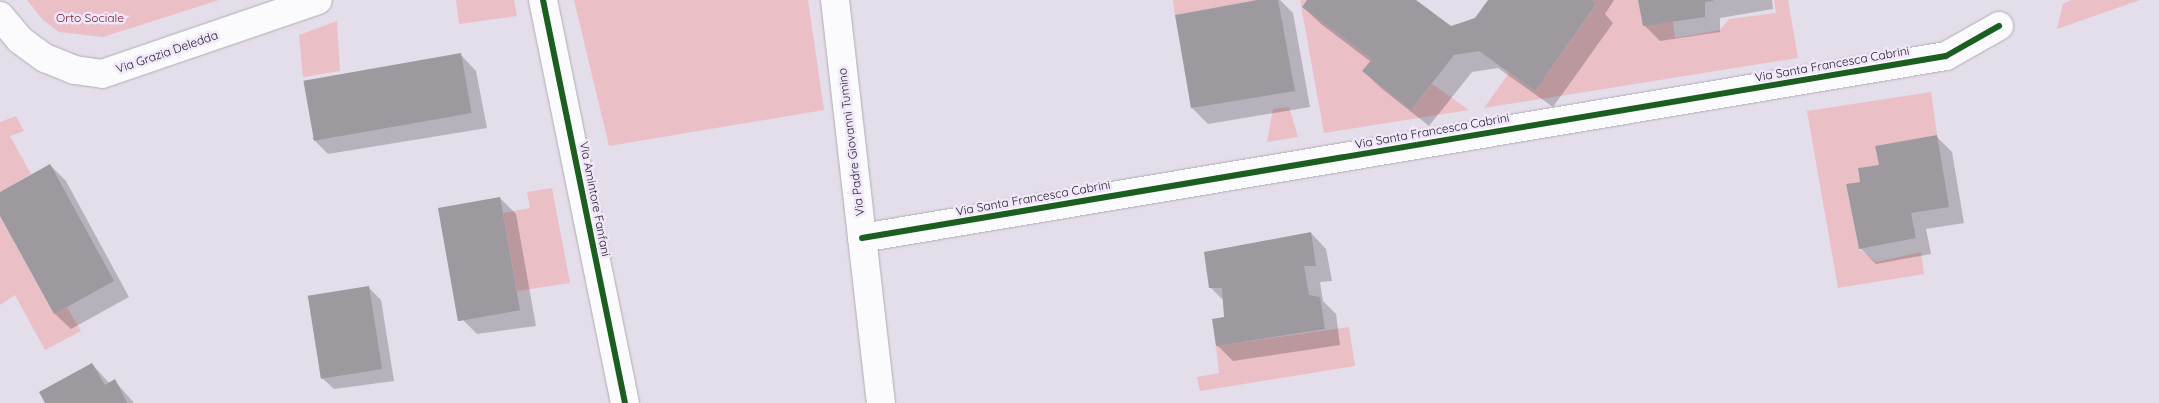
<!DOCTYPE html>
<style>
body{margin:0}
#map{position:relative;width:2159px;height:403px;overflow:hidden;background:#e4deea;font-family:Quicksand,sans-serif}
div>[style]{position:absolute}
.green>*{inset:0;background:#eabfc5}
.shadow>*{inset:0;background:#0003}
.building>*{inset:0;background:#9e989f;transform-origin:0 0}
.roads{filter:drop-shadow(0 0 1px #b0acb4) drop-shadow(0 0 1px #b0acb4)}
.minor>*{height:28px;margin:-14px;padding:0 14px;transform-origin:14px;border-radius:14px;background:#fbfafc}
.cycleway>*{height:6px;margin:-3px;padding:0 3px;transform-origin:3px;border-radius:3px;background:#1b5e20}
span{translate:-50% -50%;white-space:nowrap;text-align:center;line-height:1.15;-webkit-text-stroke:5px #f1e7fb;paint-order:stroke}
.park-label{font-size:12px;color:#6f1424}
.street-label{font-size:12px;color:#211e25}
</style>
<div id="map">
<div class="green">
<div style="clip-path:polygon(27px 0,219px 0,103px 37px,59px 32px,43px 20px)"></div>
<div style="clip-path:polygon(456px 0,514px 0,517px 16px,459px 24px)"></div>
<div style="clip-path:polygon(574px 0,808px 0,824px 110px,609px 146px)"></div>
<div style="clip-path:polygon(1173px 0,1257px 0,1175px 15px)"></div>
<div style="clip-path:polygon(1300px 0,1307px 0,1302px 7px,1372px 59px,1362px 71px,1411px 110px,1432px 84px,1469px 110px,1324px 133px)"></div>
<div style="clip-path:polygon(1592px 0,1638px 0,1673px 22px,1675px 38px,1720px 30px,1729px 19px,1776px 13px,1774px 0,1788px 0,1798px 58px,1484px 108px,1509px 73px,1535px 91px,1596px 5px)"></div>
<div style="clip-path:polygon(2071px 0,2140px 0,2057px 29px,2063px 4px)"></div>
<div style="clip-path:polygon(337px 21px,340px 71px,303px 77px,299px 35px)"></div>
<div style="clip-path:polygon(1931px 92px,1937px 135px,1875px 146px,1879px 165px,1858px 168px,1860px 182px,1846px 184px,1859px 249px,1876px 262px,1921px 252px,1924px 274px,1838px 288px,1807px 111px)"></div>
<div style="clip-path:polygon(1289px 107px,1298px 137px,1267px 142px,1273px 109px)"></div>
<div style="clip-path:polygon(16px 116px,24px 131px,10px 136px,31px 174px,0 192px,0 122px)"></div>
<div style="clip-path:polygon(552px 188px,570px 283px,517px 291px,503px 213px,530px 208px,527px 192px)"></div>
<div style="clip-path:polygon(0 216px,54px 314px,67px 307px,81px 331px,45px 350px,15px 295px,0 305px)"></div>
<div style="clip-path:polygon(1349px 327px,1355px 366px,1200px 391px,1197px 377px,1219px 373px,1216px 346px)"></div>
</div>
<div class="shadow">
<div style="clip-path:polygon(1263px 0,1280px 0,1293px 13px,1310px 107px,1208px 124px,1192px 108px)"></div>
<div style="clip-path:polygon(1309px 0,1413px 0,1450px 27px,1476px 19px,1490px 0,1614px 0,1605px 14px,1613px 23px,1553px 107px,1498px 68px,1472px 72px,1429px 126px,1381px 88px,1363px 71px,1371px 62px,1321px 24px,1303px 7px)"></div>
<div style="clip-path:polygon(1640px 0,1772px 0,1773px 9px,1720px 18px,1720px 32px,1660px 41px,1644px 25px)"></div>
<div style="clip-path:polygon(461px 55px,476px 71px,487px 128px,328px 154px,312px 138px)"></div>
<div style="clip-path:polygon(1936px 136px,1952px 152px,1964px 223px,1926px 229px,1931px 254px,1876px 264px,1860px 248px,1861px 183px,1881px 166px)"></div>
<div style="clip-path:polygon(50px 165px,66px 181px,129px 297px,71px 329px,55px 314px,0 214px,0 194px)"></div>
<div style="clip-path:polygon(500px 198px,516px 214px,536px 326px,477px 334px,461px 318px)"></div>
<div style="clip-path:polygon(1311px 233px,1326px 249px,1332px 281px,1320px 282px,1323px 301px,1336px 314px,1340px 345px,1233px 361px,1217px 345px,1226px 318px,1224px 301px,1210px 287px)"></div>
<div style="clip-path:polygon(368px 287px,381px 300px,394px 381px,334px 389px,321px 377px)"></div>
<div style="clip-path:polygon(92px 364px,110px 384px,115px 381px,134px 403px,46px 403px)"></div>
</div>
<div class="building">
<div style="clip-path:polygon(1257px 0,1278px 0,1295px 91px,1191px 108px,1175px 15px)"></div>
<div style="clip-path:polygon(1307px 0,1416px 0,1451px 26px,1475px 18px,1488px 0,1592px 0,1596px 4px,1535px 91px,1479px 51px,1454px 55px,1411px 110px,1362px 71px,1372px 59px,1302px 7px)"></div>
<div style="clip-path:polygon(1638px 0,1713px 0,1713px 1px,1705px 2px,1705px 17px,1643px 26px)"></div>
<div style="left:461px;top:53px;width:61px;height:160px;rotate:80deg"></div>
<div style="clip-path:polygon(1937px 135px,1949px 207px,1911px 213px,1916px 238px,1859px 249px,1846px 184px,1860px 182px,1858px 168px,1879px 165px,1875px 146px)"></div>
<div style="clip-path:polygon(50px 164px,114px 281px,54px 314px,0 216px,0 192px)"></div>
<div style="left:500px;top:197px;width:115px;height:63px;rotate:80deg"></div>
<div style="clip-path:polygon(1311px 232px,1316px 266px,1304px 266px,1309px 295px,1320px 297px,1325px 329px,1216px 346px,1212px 319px,1224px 317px,1222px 288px,1209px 288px,1204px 252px)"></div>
<div style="left:369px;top:286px;width:84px;height:62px;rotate:81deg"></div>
<div style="clip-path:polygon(92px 363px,105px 385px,115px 379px,127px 403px,45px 403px,39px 392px)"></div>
</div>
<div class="roads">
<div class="minor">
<div style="left:543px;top:0;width:411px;rotate:78.5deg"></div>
<div style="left:835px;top:0;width:406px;rotate:83.5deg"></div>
<div style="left:0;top:16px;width:31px;rotate:50deg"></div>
<div style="left:20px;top:40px;width:31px;rotate:36deg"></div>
<div style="left:45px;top:58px;width:32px;rotate:22deg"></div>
<div style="left:75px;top:70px;width:27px;rotate:8deg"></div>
<div style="left:102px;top:74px;width:228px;rotate:-18.9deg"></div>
<div style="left:862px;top:238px;width:1099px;rotate:-9.53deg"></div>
<div style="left:1946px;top:56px;width:61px;rotate:-29.5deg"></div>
</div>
</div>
<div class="cycleway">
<div style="left:543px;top:0;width:411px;rotate:78.5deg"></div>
<div style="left:862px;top:238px;width:1099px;rotate:-9.53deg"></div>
<div style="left:1946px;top:56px;width:61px;rotate:-29.5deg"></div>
</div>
<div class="park-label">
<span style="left:90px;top:18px">Orto Sociale</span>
</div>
<div class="street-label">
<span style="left:167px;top:52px;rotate:-19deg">Via Grazia Deledda</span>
<span style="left:1832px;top:64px;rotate:-10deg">Via Santa Francesca Cabrini</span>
<span style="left:1432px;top:131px;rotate:-10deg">Via Santa Francesca Cabrini</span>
<span style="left:851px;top:142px;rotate:-97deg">Via Padre Giovanni Tumino</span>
<span style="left:1033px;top:198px;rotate:-10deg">Via Santa Francesca Cabrini</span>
<span style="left:595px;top:199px;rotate:79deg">Via Amintore Fanfani</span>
</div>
</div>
